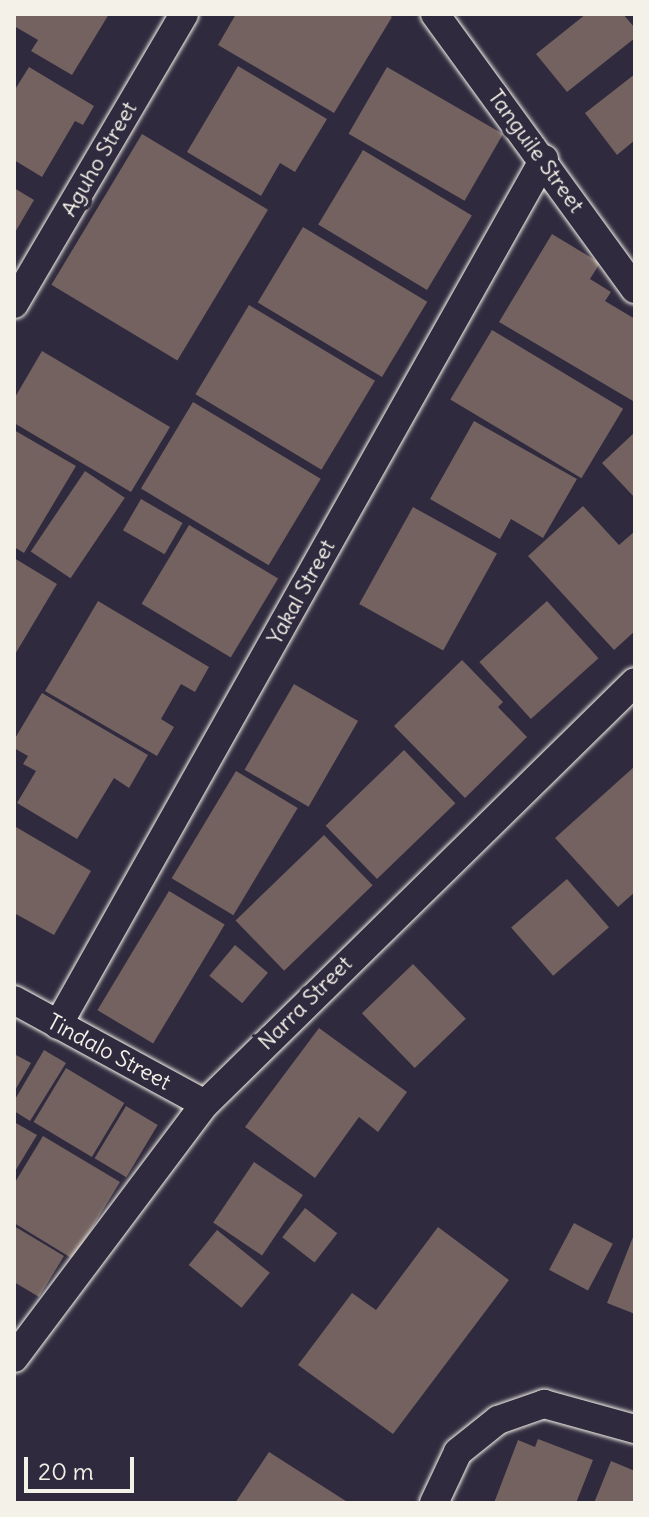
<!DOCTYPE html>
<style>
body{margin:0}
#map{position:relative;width:649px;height:1517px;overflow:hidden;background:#2f2a3d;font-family:Delius,sans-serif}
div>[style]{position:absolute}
.building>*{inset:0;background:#736260;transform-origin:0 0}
.roads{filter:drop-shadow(0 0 2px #f4f1e8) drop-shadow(0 0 2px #f4f1e8)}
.minor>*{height:28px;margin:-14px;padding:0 14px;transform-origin:14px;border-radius:14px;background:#2f2a3d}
span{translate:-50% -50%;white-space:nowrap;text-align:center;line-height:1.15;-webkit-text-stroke:8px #2f2a3d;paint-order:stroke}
.street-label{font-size:22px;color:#f4f1e8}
.frame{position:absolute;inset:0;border:16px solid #f4f1e8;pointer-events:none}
.scale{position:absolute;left:24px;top:1457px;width:110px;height:36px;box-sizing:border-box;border:4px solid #f4f1e8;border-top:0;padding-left:10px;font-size:24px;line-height:28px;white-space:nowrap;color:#f4f1e8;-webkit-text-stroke:6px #2f2a3d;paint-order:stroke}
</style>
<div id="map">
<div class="building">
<div style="clip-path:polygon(14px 14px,109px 14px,72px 75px,31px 51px,38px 40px,14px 26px)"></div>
<div style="clip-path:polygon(236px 14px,387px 14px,392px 17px,334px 113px,218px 45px)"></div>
<div style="clip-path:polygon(586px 14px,623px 14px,635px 28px,635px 38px,567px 92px,536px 54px)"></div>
<div style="clip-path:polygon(238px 66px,327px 119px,295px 172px,280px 163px,261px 196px,187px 152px)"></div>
<div style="clip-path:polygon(29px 67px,94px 106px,83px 125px,75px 121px,42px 177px,14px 160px,14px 91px)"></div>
<div style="left:387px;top:67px;width:134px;height:77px;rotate:30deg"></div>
<div style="clip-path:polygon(635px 74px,635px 140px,617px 155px,585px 113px)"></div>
<div style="left:142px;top:134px;width:147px;height:176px;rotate:31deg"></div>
<div style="left:363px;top:150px;width:127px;height:87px;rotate:31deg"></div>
<div style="clip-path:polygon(14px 188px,34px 200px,14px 234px)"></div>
<div style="left:303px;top:227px;width:145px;height:88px;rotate:31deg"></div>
<div style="clip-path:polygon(552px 234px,600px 263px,590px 279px,611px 292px,605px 301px,635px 319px,633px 401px,499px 322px)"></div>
<div style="left:249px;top:305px;width:147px;height:104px;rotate:31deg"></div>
<div style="left:492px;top:330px;width:153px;height:81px;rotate:31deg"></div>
<div style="clip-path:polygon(42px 351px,170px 427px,131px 492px,14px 423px,14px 399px)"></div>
<div style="left:193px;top:402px;width:149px;height:101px;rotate:31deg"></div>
<div style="clip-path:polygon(474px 421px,577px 479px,543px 538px,511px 519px,500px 539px,430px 499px)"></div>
<div style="clip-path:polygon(14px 430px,76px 466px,24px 553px,14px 547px)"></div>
<div style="clip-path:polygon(635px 432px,635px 498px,602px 463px)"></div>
<div style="left:85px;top:471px;width:48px;height:97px;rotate:34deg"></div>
<div style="left:141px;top:499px;width:48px;height:36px;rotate:30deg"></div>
<div style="clip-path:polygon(583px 506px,619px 545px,635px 531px,635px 631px,614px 650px,528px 556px)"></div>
<div style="left:413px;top:507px;width:96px;height:111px;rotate:29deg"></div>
<div style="left:189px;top:525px;width:104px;height:92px;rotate:31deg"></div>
<div style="clip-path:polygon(14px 558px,57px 584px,14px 656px)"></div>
<div style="clip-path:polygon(98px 601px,209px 667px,195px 692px,181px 684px,161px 719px,174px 727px,157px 756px,45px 691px)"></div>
<div style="left:547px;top:601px;width:77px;height:91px;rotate:48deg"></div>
<div style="clip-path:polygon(462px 660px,503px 702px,498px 707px,527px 737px,465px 798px,394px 726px)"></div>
<div style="left:294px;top:684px;width:74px;height:99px;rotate:30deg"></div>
<div style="clip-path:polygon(42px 693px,148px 755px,129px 788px,114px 778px,77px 839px,17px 803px,36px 771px,23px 764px,28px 756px,14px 748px,14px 740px)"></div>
<div style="left:404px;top:750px;width:74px;height:109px;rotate:46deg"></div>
<div style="clip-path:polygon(635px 766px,635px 892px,618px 907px,555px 838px)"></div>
<div style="left:236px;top:771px;width:72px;height:125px;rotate:31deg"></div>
<div style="clip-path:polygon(16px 827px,91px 871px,54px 935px,14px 913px)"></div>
<div style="left:324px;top:835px;width:70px;height:123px;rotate:46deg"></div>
<div style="left:567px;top:879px;width:64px;height:74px;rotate:49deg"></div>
<div style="left:169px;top:891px;width:65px;height:139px;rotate:31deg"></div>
<div style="left:235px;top:945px;width:43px;height:40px;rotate:40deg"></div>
<div style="left:413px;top:964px;width:76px;height:71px;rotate:46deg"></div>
<div style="clip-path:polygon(319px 1028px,407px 1092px,378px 1132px,359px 1117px,315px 1178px,245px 1127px)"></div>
<div style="clip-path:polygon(44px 1050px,66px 1063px,30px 1121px,14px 1111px,14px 1101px)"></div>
<div style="clip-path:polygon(14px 1054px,31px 1063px,14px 1092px)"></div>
<div style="left:66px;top:1068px;width:68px;height:63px;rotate:31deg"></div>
<div style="left:126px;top:1106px;width:37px;height:61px;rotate:31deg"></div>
<div style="clip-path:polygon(14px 1122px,37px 1135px,14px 1173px)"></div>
<div style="clip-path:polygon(43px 1136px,120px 1182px,73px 1259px,14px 1223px,14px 1184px)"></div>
<div style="left:254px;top:1162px;width:59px;height:73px;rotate:34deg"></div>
<div style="left:305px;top:1208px;width:41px;height:37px;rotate:38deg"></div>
<div style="left:574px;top:1223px;width:44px;height:53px;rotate:28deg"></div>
<div style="clip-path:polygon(14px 1226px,64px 1256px,39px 1297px,14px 1282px)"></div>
<div style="clip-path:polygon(438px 1227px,509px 1280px,393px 1434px,298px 1365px,352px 1293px,376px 1310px)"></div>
<div style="left:217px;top:1230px;width:68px;height:45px;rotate:39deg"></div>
<div style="clip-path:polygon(635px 1232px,635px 1314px,607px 1303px)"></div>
<div style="clip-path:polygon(538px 1439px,593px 1460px,576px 1503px,494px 1503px,518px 1440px,535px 1447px)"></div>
<div style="clip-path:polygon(269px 1452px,305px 1475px,349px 1503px,235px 1503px)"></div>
<div style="clip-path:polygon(611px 1461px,635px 1471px,635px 1503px,594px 1503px)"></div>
</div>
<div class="roads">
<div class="minor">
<div style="left:435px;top:14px;width:340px;rotate:54deg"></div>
<div style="left:14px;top:304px;width:336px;rotate:-59.6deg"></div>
<div style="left:14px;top:1000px;width:217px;rotate:28.6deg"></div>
<div style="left:58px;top:1025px;width:993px;rotate:-60.7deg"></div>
<div style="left:14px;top:1358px;width:318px;rotate:-53.1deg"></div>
<div style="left:205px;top:1104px;width:602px;rotate:-44.46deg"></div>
<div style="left:434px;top:1503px;width:56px;rotate:-64.8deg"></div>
<div style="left:458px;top:1452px;width:51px;rotate:-38.7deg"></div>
<div style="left:498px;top:1420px;width:49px;rotate:-19.2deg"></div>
<div style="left:544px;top:1404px;width:94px;rotate:15.4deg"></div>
</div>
</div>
<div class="street-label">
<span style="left:536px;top:151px;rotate:54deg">Tanguile Street</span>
<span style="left:99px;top:159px;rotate:-60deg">Aguho Street</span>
<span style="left:301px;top:592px;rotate:-61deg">Yakal Street</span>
<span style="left:305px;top:1003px;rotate:-45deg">Narra Street</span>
<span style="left:109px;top:1052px;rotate:28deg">Tindalo Street</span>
</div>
<div class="frame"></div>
<div class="scale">20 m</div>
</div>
